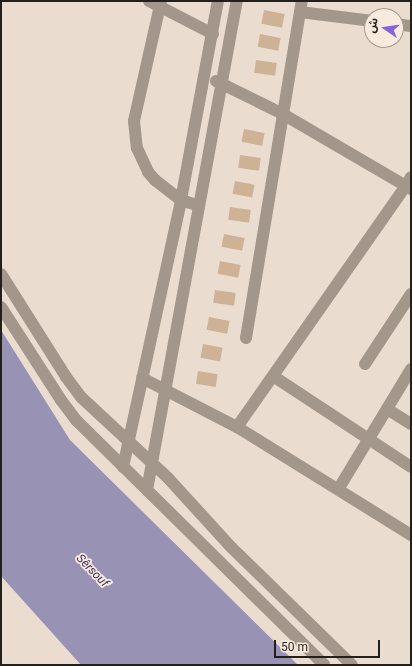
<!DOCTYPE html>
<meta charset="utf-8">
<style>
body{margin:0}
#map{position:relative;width:412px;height:666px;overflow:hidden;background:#eaddd0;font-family:Roboto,"Noto Sans Arabic",sans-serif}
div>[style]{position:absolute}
.water>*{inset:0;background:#9892b5}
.building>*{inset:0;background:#ceb296;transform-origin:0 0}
.minor>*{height:12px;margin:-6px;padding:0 6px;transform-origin:6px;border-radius:6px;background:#a3978b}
span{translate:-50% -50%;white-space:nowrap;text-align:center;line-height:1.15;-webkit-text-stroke:3.5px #f8ebdd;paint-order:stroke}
.water-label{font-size:12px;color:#3d3261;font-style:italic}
.frame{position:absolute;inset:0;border:2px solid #231f1a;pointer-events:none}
.north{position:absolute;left:364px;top:8px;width:40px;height:40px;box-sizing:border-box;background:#f8ebdd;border:1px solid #a3998f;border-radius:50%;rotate:283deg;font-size:11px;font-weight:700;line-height:16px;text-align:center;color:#231f1a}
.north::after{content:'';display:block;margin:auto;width:14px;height:18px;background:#8563de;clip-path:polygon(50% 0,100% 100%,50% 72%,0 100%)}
.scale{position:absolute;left:274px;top:640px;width:106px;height:18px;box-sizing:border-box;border:2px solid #231f1a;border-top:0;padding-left:5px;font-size:12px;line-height:14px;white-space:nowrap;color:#231f1a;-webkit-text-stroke:3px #f8ebdd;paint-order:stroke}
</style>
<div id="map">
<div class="water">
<div style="clip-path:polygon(1px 330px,70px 440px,298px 665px,81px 665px,1px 576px)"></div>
</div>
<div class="building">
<div style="left:264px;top:10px;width:21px;height:14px;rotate:11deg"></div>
<div style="left:260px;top:34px;width:21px;height:13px;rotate:11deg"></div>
<div style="left:256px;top:60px;width:21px;height:13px;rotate:8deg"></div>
<div style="left:244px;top:129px;width:21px;height:13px;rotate:11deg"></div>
<div style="left:240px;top:155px;width:21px;height:13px;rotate:8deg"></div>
<div style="left:235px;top:181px;width:20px;height:13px;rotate:11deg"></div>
<div style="left:230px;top:207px;width:21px;height:13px;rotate:8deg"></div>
<div style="left:224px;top:234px;width:21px;height:13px;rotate:11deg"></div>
<div style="left:220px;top:261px;width:21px;height:13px;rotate:11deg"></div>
<div style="left:215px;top:290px;width:21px;height:13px;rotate:8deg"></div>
<div style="left:209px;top:317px;width:21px;height:13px;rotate:11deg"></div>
<div style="left:203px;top:344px;width:20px;height:14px;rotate:11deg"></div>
<div style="left:198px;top:371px;width:20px;height:13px;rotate:9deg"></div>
</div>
<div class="minor">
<div style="left:149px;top:1px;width:72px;rotate:27.3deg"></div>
<div style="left:161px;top:1px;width:123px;rotate:102.7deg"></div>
<div style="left:134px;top:121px;width:27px;rotate:84deg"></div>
<div style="left:137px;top:148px;width:26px;rotate:65deg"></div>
<div style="left:148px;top:172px;width:11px;rotate:49deg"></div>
<div style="left:155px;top:180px;width:33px;rotate:38deg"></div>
<div style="left:181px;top:200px;width:19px;rotate:18deg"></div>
<div style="left:300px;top:12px;width:73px;rotate:7.1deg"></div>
<div style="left:396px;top:24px;width:15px;rotate:8deg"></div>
<div style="left:216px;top:81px;width:72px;rotate:26.2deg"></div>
<div style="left:281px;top:113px;width:145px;rotate:30.3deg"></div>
<div style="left:406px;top:186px;width:10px;rotate:-61deg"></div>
<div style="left:1px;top:274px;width:122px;rotate:57.7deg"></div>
<div style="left:66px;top:377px;width:26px;rotate:53deg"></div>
<div style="left:82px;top:398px;width:117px;rotate:42.9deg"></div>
<div style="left:168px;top:478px;width:93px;rotate:47.6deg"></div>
<div style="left:231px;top:547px;width:169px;rotate:44.3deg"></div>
<div style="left:1px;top:307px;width:111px;rotate:57.2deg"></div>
<div style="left:61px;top:400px;width:26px;rotate:53deg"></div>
<div style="left:77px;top:421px;width:347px;rotate:44.6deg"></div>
<div style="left:246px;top:338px;width:342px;rotate:-80.6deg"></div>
<div style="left:365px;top:364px;width:84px;rotate:-56.7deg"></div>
<div style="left:273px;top:376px;width:165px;rotate:33.4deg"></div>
<div style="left:142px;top:378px;width:107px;rotate:27.3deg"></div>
<div style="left:237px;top:427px;width:205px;rotate:31.8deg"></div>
<div style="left:387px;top:409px;width:28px;rotate:32deg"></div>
<div style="left:237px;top:427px;width:294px;rotate:-55deg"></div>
<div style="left:406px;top:186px;width:6px;rotate:31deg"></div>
<div style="left:123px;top:467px;width:273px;rotate:-77.7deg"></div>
<div style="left:181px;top:200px;width:202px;rotate:-79.5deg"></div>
<div style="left:339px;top:488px;width:139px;rotate:-58.8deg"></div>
<div style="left:147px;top:490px;width:497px;rotate:-79.6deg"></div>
</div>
<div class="water-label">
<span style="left:92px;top:571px;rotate:46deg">Sêrsouf</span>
</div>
<div class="frame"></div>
<div class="north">ش</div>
<div class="scale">50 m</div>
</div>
